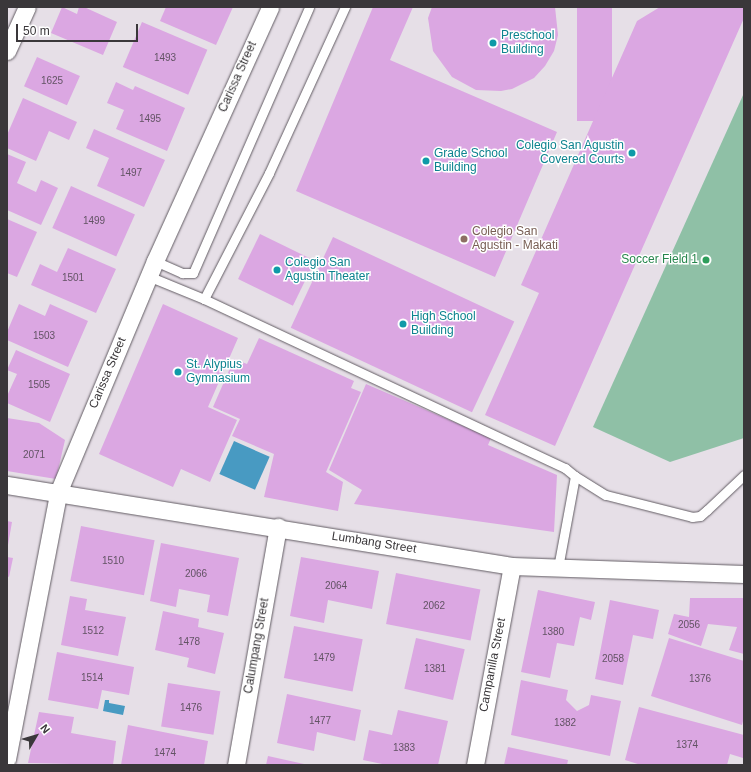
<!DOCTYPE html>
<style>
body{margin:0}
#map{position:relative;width:751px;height:772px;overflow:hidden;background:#e6dfe7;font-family:Helvetica,sans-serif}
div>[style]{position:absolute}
.green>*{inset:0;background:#8fc0a6}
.water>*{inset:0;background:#489ac2;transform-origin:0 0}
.building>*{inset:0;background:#dba7e2;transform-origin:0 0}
.roads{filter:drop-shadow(0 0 1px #625c63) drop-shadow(0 0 1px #625c63)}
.lane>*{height:9px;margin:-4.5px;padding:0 4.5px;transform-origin:4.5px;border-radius:4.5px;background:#fff}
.street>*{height:17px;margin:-8.5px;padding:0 8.5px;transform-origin:8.5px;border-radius:8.5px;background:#fff}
.dots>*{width:11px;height:11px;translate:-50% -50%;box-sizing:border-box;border:2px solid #fff;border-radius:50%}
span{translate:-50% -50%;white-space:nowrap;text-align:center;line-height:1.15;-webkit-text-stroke:3px #fff;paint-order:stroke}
.number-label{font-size:10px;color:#625364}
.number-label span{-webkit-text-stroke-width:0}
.culture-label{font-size:12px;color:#0d838f}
.left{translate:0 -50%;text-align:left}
.right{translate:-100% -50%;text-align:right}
.street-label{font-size:12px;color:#3a373a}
.education-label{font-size:12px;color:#785e54}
.leisure-label{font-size:12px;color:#27864d}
.frame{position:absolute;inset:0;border:8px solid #3a373a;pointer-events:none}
.north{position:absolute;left:16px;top:716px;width:40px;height:40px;-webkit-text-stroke:3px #fff;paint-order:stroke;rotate:52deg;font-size:11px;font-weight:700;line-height:16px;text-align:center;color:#3a373a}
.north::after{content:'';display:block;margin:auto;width:14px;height:18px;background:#3a373a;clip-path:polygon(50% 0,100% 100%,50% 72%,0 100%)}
.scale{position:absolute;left:16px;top:24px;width:122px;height:18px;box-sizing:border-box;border:2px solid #3a373a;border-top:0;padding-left:5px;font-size:12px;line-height:14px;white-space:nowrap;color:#3a373a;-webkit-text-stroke:3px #fff;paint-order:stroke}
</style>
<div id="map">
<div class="green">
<div style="clip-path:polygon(744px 93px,744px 438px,670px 462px,593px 427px)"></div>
</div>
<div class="water">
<div style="left:234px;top:441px;width:39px;height:36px;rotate:24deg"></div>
<div style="clip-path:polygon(105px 700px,109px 700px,109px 703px,125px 706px,123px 715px,103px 711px)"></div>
</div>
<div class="building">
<div style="clip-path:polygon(62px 7px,77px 14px,79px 7px,84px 7px,117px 22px,103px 55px,51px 33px)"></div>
<div style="clip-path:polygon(166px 7px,233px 7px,216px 45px,160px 21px)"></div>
<div style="clip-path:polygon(373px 7px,413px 7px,390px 60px,557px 132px,495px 277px,296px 191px)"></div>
<div style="clip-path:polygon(432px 7px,555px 7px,558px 35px,554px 51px,545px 66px,534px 78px,512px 89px,501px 91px,476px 90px,452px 77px,433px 51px,428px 18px)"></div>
<div style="left:577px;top:7px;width:35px;height:114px"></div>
<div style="clip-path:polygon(660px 7px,744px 7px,744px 18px,555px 446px,485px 415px,539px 293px,521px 285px,637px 21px)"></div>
<div style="left:142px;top:22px;width:71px;height:49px;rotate:23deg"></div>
<div style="left:37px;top:57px;width:47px;height:32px;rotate:24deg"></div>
<div style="clip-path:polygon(116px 82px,133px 90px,135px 86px,185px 108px,167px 151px,116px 129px,124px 110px,107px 103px)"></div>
<div style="clip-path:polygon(23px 98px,77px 122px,69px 140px,49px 131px,36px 161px,7px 148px,7px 135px)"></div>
<div style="clip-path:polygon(94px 129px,165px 160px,144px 207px,97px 186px,109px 158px,86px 148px)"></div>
<div style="clip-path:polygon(7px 154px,26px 162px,17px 183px,36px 192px,41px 180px,58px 188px,41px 225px,7px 210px)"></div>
<div style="left:71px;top:186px;width:70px;height:46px;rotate:24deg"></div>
<div style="clip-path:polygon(7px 219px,37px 232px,17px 277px,7px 273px)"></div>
<div style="left:260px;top:234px;width:61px;height:50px;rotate:26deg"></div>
<div style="left:333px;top:237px;width:200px;height:100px;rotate:25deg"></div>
<div style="clip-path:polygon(68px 248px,116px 269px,96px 313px,31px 285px,40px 264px,57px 272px)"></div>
<div style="clip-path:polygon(19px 304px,45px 316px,50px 304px,88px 321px,68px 367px,7px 340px,7px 332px)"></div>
<div style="clip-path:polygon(163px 304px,238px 338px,208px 407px,237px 420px,210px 482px,181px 469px,173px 487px,99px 454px)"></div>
<div style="clip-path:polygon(259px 338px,354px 381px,351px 388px,361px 392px,326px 472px,343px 482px,338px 511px,264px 497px,274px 454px,232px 436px,240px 419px,213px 407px,234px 359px,247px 364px)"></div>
<div style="clip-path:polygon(16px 350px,70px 374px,50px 422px,7px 403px,7px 396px,17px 374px,7px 370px)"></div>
<div style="clip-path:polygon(366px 384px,491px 438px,488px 445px,557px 475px,554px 532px,354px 504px,362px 490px,329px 470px)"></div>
<div style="clip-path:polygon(7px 418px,39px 423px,65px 440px,56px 479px,7px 471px)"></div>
<div style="clip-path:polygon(7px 521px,12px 522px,8px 545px,7px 545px)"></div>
<div style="left:81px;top:526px;width:75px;height:56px;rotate:11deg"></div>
<div style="clip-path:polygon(161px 543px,239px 558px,228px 616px,207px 612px,210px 595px,179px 589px,176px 607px,150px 601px)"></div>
<div style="clip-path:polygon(7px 557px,13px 558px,9px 577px,7px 576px)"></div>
<div style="clip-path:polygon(301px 557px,379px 571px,372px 609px,328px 600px,324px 623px,290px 616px)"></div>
<div style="left:396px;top:573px;width:86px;height:52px;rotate:11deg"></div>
<div style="clip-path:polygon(538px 590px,595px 602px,591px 620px,580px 617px,574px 646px,557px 643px,550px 678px,521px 672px)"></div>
<div style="clip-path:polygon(70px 596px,87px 599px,85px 610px,126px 617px,118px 656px,61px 645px)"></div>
<div style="clip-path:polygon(690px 598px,744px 598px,744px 654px,729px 650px,737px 627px,708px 624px,701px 646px,668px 634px,674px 614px,689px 617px)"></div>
<div style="clip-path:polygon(610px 600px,659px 610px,653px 639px,633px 635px,623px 685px,595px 679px)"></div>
<div style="clip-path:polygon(163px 611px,199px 619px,198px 627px,224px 633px,215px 674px,187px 667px,189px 658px,155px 650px)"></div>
<div style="left:294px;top:626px;width:70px;height:53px;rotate:11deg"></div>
<div style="left:416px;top:638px;width:50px;height:52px;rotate:13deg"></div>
<div style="clip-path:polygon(669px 638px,744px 661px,744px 717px,742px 725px,651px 696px)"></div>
<div style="clip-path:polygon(57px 652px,134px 667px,129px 695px,102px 690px,98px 709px,48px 700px)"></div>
<div style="clip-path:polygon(521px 680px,568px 690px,566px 700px,577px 711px,589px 705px,591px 695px,621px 701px,610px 756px,511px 735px)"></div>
<div style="left:168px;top:683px;width:53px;height:44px;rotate:9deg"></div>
<div style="clip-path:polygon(287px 694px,361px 710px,355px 741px,317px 732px,314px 751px,277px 743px)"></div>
<div style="clip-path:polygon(639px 707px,744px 735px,743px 758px,730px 754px,727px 765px,641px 765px,625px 760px)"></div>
<div style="clip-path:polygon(398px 710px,448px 721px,438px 765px,387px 765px,363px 760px,369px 730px,392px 735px)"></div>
<div style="clip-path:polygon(39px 712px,74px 717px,71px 733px,116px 741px,113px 765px,28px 763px)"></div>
<div style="clip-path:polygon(128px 725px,208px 741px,204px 765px,121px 765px)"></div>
<div style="clip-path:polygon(508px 747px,568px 760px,567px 765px,504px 765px)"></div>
<div style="clip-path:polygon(268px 756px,304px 764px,304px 765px,266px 765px)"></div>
</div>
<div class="roads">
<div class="lane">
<div style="left:155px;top:261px;width:30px;rotate:24deg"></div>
<div style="left:182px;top:273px;width:11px"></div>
<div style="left:193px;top:273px;width:290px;rotate:-66.4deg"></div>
<div style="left:148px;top:276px;width:61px;rotate:22.3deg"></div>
<div style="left:204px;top:299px;width:142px;rotate:-62.7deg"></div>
<div style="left:269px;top:173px;width:183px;rotate:-65.4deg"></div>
<div style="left:204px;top:299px;width:399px;rotate:25.1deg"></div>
<div style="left:565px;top:468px;width:13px;rotate:39deg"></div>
<div style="left:575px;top:476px;width:94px;rotate:100.5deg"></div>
<div style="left:575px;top:476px;width:36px;rotate:32deg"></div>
<div style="left:606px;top:495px;width:89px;rotate:14.3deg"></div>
<div style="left:692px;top:517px;width:8px;rotate:-7deg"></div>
<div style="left:700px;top:516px;width:9px;rotate:-41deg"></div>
<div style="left:707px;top:510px;width:51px;rotate:-43.4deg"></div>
</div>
<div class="street">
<div style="left:7px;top:51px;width:48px;rotate:-65.6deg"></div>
<div style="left:7px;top:485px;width:511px;rotate:9.11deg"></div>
<div style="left:512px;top:566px;width:232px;rotate:2deg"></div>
<div style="left:7px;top:759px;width:271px;rotate:-79.1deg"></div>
<div style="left:58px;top:493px;width:251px;rotate:-67.3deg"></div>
<div style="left:155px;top:261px;width:279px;rotate:-65.6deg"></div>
<div style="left:236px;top:765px;width:242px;rotate:-80deg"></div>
<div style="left:475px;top:765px;width:202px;rotate:-79.5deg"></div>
</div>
</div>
<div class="dots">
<div style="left:493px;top:43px;background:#0f9aa8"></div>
<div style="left:632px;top:153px;background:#0f9aa8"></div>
<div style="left:426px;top:161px;background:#0f9aa8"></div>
<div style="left:464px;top:239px;background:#8d6e63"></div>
<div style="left:706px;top:260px;background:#2e9e5b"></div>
<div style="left:277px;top:270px;background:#0f9aa8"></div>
<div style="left:403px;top:324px;background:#0f9aa8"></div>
<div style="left:178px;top:372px;background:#0f9aa8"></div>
</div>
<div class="number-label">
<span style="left:165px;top:58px">1493</span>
<span style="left:52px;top:81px">1625</span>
<span style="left:150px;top:119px">1495</span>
<span style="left:131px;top:173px">1497</span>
<span style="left:94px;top:221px">1499</span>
<span style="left:73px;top:278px">1501</span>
<span style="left:44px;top:336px">1503</span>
<span style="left:39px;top:385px">1505</span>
<span style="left:34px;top:455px">2071</span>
<span style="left:113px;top:561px">1510</span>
<span style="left:196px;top:574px">2066</span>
<span style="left:336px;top:586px">2064</span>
<span style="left:434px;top:606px">2062</span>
<span style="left:689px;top:625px">2056</span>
<span style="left:93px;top:631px">1512</span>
<span style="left:553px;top:632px">1380</span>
<span style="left:189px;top:642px">1478</span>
<span style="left:324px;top:658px">1479</span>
<span style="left:613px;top:659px">2058</span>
<span style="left:435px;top:669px">1381</span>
<span style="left:92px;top:678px">1514</span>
<span style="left:700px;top:679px">1376</span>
<span style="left:191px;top:708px">1476</span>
<span style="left:320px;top:721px">1477</span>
<span style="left:565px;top:723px">1382</span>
<span style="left:687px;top:745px">1374</span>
<span style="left:404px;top:748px">1383</span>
<span style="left:165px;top:753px">1474</span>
</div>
<div class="culture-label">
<span class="left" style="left:501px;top:43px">Preschool<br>Building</span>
<span class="right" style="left:624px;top:153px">Colegio San Agustin<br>Covered Courts</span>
<span class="left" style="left:434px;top:161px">Grade School<br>Building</span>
<span class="left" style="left:285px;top:270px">Colegio San<br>Agustin Theater</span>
<span class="left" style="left:411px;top:324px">High School<br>Building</span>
<span class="left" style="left:186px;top:372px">St. Alypius<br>Gymnasium</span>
</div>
<div class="street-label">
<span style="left:238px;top:77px;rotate:-66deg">Carissa Street</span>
<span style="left:108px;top:373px;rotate:-67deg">Carissa Street</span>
<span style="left:374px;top:543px;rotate:9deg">Lumbang Street</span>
<span style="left:257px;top:646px;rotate:-80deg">Calumpang Street</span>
<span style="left:493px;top:665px;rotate:-79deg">Campanilla Street</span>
</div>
<div class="education-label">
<span class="left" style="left:472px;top:239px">Colegio San<br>Agustin - Makati</span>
</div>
<div class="leisure-label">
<span class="right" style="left:698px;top:260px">Soccer Field 1</span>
</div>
<div class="frame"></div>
<div class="north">N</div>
<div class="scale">50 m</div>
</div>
